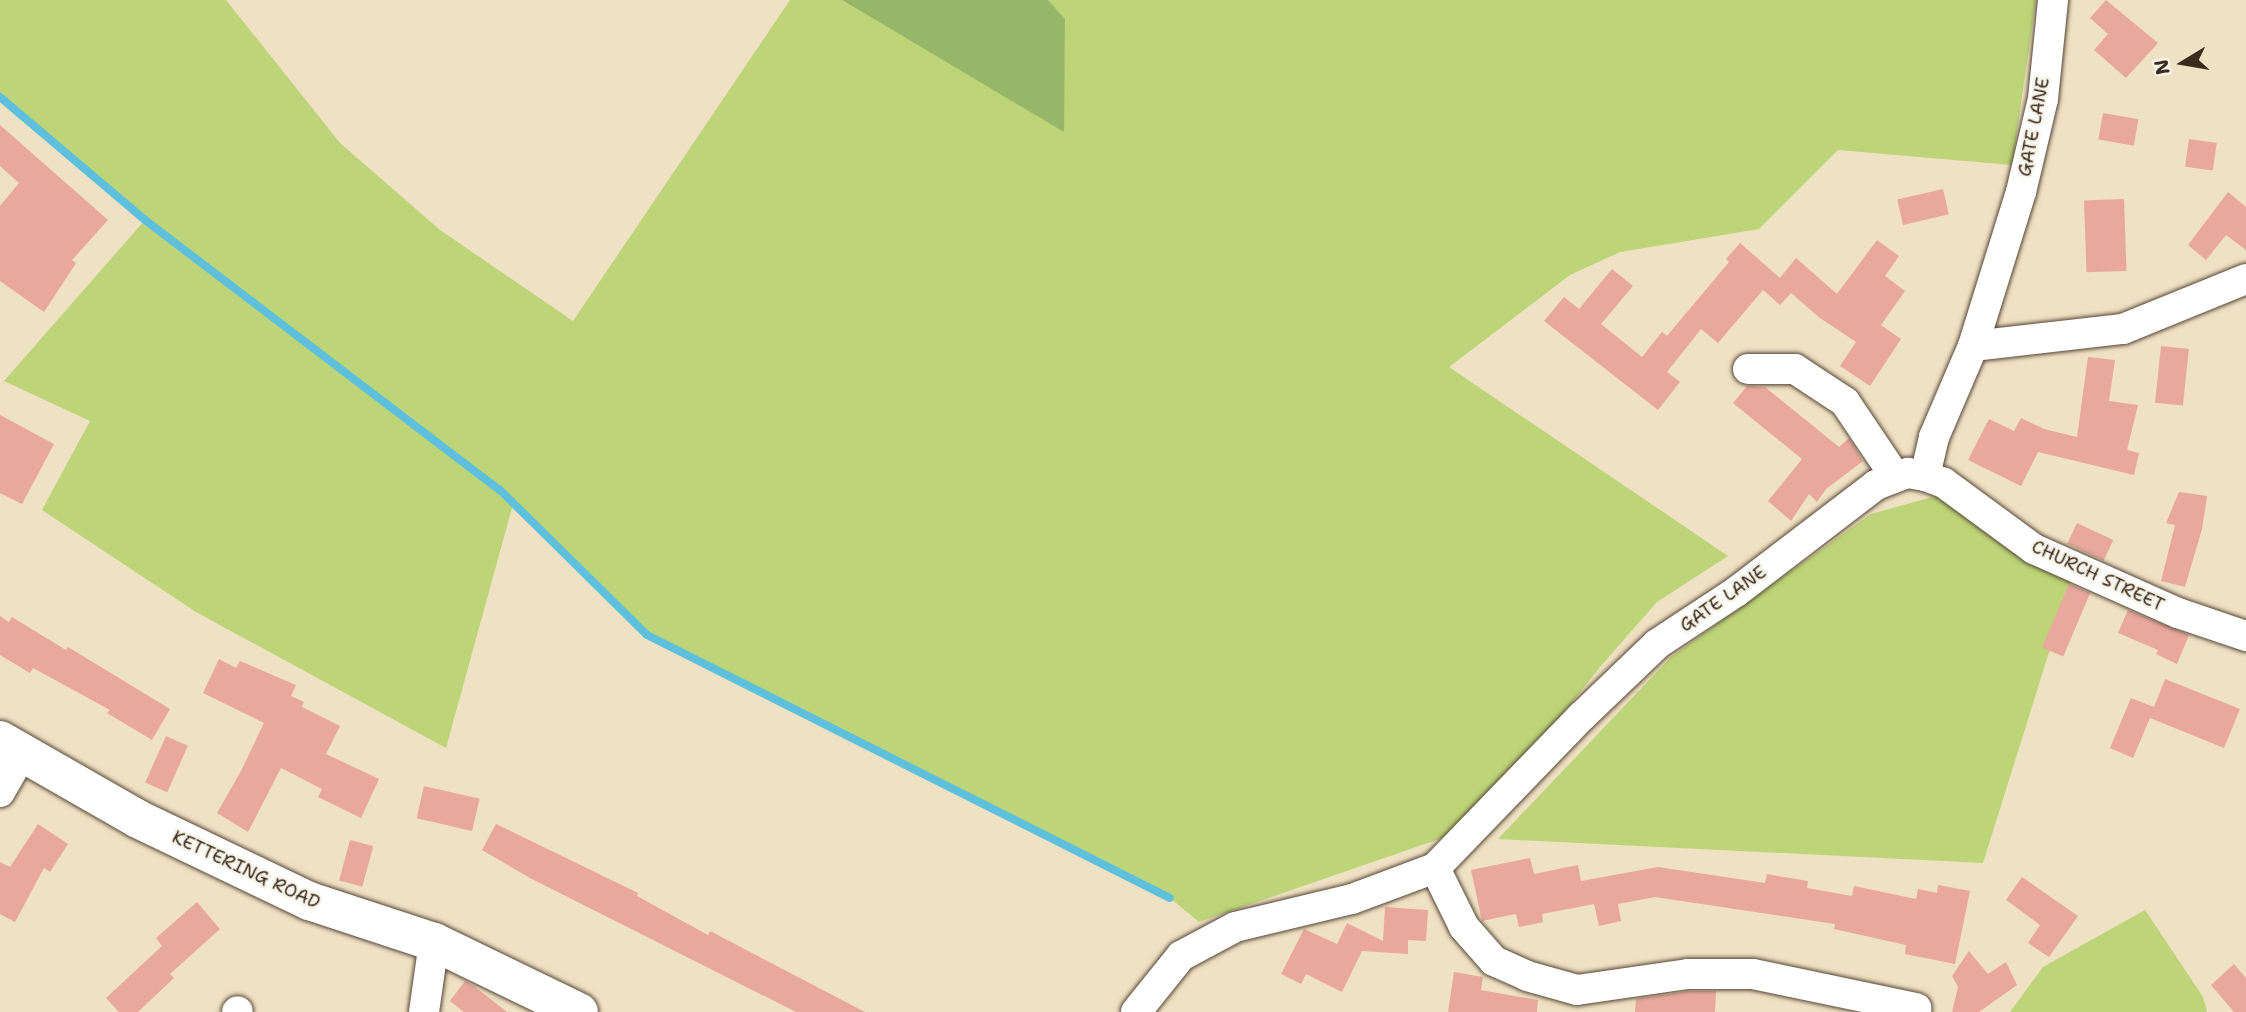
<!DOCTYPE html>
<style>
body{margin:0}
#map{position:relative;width:2246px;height:1012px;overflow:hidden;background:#efe1c3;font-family:"Shantell Sans",sans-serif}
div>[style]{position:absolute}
.green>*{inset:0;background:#bdd478}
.forest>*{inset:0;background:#96b668}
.stream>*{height:8px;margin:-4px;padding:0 4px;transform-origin:4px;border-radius:4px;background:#5ec0dc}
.building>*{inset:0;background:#e8a89d;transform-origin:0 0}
.roads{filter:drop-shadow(0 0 2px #564537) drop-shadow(0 0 2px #564537)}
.street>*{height:30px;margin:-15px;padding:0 15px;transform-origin:15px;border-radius:15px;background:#fff}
.secondary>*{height:38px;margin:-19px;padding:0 19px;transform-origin:19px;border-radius:19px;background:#fff}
span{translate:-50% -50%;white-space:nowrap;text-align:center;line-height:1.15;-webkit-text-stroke:5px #f7f3e8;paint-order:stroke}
.street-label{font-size:18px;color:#3b2a1e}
.north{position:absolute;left:2148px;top:28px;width:70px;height:70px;-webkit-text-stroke:5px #f7f3e8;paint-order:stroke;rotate:259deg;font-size:19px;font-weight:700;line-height:28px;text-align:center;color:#3b2a1e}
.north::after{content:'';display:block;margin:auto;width:24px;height:32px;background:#3b2a1e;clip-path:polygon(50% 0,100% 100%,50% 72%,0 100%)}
</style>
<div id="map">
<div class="green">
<div style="clip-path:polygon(0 0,226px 0,340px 143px,440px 230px,573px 321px,790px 0,842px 0,1063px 131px,1065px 19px,1048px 0,2036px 0,2012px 165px,1838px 150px,1759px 229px,1620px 252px,1570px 275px,1449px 367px,1728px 556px,1657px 602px,1600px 667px,1523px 764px,1448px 836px,1199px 922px,1170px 898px,647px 635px,513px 504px,446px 748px,196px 612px,42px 510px,90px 421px,4px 381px,145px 220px,0 97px)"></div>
<div style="clip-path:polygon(1943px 494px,2072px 579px,1983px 863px,1498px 839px,1671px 657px,1871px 514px)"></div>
<div style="clip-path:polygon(2145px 910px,2203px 997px,2207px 1012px,2010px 1012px,2043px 967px)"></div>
</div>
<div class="forest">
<div style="clip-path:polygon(842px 0,1048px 0,1065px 19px,1064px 132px)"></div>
</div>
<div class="stream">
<div style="left:0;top:97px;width:190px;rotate:40.3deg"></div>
<div style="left:145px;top:220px;width:446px;rotate:37.3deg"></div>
<div style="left:500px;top:490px;width:206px;rotate:44.6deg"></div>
<div style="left:647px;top:635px;width:585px;rotate:26.7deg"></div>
</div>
<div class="building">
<div style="clip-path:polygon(2106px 0,2158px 43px,2126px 78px,2094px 50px,2108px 34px,2090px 18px)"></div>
<div style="left:2103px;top:113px;width:36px;height:27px;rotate:10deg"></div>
<div style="clip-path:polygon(0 125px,108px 220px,72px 260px,76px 263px,44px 312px,0 281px,0 206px,19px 183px,0 166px)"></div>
<div style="left:2189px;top:139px;width:28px;height:28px;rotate:8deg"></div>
<div style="left:1943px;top:189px;width:26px;height:47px;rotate:77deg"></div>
<div style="clip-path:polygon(2228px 192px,2246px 207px,2246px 250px,2226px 235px,2206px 260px,2188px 245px)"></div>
<div style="left:2124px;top:199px;width:72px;height:40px;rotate:88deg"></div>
<div style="clip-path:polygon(1877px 240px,1899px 256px,1885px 276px,1905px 291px,1881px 325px,1901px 339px,1870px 386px,1840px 366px,1856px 342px,1820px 318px,1791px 293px,1780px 305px,1763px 290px,1718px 343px,1701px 329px,1667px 372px,1680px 382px,1658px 410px,1544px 321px,1564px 297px,1579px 309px,1612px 269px,1633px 286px,1601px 324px,1642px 357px,1662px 332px,1667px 336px,1729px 262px,1726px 259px,1740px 243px,1780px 278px,1796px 258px,1837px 294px)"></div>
<div style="left:2161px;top:346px;width:28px;height:57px;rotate:6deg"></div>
<div style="clip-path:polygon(2088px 357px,2115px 360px,2109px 401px,2138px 405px,2127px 450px,2139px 453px,2134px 475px,2038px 452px,2021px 486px,1968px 460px,1989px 419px,2014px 431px,2021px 418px,2044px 429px,2077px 437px)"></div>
<div style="clip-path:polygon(1747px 386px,1765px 387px,1839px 447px,1849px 438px,1863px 461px,1826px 489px,1817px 502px,1809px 494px,1791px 521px,1768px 501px,1802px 459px,1733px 403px)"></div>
<div style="clip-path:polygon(0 415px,54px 444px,22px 504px,0 493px)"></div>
<div style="clip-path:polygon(2179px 492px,2207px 496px,2202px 529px,2185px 587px,2161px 581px,2175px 525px,2166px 523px)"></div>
<div style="left:2077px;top:523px;width:40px;height:23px;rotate:25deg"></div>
<div style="left:2069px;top:584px;width:23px;height:69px;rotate:23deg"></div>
<div style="clip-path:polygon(2128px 610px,2189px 635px,2177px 664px,2156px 654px,2158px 650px,2118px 633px)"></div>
<div style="clip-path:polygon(0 616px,9px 622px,12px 617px,66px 650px,68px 647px,170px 709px,152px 740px,107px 713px,110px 710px,33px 668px,30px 673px,0 655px)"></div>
<div style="clip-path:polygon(219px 659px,236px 668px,240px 661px,296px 685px,291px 696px,304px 702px,302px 707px,340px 726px,326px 754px,379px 779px,361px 818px,318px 797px,322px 789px,281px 768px,248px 832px,217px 813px,241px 771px,264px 723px,203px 693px)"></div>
<div style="clip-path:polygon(2165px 679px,2240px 709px,2224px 748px,2150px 718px,2133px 758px,2110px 748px,2131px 698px,2154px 707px)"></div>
<div style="left:166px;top:736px;width:24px;height:51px;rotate:24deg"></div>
<div style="left:424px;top:786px;width:57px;height:33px;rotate:13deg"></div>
<div style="clip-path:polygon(38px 824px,68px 844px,50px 872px,44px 868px,15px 922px,0 914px,0 862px,10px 867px)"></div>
<div style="clip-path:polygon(496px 824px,638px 893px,637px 896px,708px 935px,710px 931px,865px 1012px,796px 1012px,530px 878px,482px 850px)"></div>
<div style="left:350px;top:840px;width:24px;height:42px;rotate:15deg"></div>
<div style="clip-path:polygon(1530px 858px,1534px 874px,1578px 865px,1581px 881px,1658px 867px,1765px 883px,1767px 874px,1808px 881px,1807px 888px,1852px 896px,1854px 886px,1916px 899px,1918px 889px,1937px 893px,1938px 885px,1970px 891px,1955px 964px,1905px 954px,1906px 945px,1834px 929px,1835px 924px,1655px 897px,1618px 904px,1621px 921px,1599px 926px,1594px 904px,1542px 914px,1543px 922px,1519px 927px,1516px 914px,1482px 921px,1471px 870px)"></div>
<div style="clip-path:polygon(2022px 877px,2078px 916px,2049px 957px,2028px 943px,2040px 925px,2006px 900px)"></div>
<div style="clip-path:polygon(197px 902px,220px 929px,170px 974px,174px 978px,138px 1012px,119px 1012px,106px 998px,162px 946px,156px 938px)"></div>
<div style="clip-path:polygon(1385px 907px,1428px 910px,1426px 941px,1408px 940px,1408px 954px,1362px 951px,1342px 992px,1306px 974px,1301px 984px,1281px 974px,1304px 929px,1337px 944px,1347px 923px,1383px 941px)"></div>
<div style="clip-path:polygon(1969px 951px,1988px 974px,2006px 962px,2017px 985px,1979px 1012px,1952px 1012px,1958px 987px,1952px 976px)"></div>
<div style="clip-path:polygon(2234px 964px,2246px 978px,2246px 1012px,2234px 1012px,2211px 985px)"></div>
<div style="clip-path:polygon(1454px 972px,1483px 977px,1481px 990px,1538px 1000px,1537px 1012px,1448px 1012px)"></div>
<div style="clip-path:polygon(465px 981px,474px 986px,507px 1012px,464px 1012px,450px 1001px)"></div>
<div style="clip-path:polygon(1689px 991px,1716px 991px,1715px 1012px,1635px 1012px,1636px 999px)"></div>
</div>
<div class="roads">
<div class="street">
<div style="left:1973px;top:346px;width:151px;rotate:-6.5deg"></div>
<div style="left:2123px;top:329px;width:133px;rotate:-22.1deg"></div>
<div style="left:1748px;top:369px;width:47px"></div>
<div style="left:1795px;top:369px;width:60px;rotate:33.4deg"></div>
<div style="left:1845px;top:402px;width:89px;rotate:56deg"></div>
<div style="left:1925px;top:476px;width:20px;rotate:20deg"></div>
<div style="left:1944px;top:483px;width:112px;rotate:36.3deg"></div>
<div style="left:2034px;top:549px;width:158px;rotate:24deg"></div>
<div style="left:2178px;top:613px;width:72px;rotate:18.7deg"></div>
<div style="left:0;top:792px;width:46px;rotate:-60.1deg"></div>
<div style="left:1435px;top:868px;width:66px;rotate:63.8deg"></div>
<div style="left:1464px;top:927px;width:45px;rotate:48.6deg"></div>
<div style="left:1494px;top:961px;width:36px;rotate:24deg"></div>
<div style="left:1527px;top:976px;width:52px;rotate:15.6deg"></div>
<div style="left:1577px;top:990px;width:112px;rotate:-8.2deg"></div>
<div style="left:1688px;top:974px;width:65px"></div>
<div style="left:1753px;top:974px;width:167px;rotate:11.8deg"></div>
<div style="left:237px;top:1012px;width:1px;rotate:-45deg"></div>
<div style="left:424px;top:1012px;width:71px;rotate:-81.9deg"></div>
<div style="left:1136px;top:1012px;width:72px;rotate:-51.2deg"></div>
<div style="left:1181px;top:956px;width:61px;rotate:-28.2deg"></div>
<div style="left:1235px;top:927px;width:120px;rotate:-13.5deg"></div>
<div style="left:1352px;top:899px;width:89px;rotate:-20.5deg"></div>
<div style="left:1435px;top:868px;width:210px;rotate:-46deg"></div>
<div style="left:1581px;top:717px;width:105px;rotate:-43.8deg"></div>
<div style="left:1657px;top:644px;width:95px;rotate:-33.4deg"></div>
<div style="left:1736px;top:592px;width:176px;rotate:-37.4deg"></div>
<div style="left:1876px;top:485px;width:34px;rotate:-21deg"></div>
<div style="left:1908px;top:473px;width:17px;rotate:10deg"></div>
<div style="left:1925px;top:476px;width:40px;rotate:-77deg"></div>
<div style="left:1934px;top:437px;width:99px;rotate:-66.8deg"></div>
<div style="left:1973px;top:346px;width:161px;rotate:-72.7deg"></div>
<div style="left:2021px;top:192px;width:96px;rotate:-76.7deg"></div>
<div style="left:2043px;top:99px;width:100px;rotate:-84.2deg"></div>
</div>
<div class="secondary">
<div style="left:0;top:740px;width:159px;rotate:29.8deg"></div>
<div style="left:138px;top:819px;width:190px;rotate:25.6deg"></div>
<div style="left:309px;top:901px;width:132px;rotate:18.2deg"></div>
<div style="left:434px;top:942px;width:161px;rotate:25.8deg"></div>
</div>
</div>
<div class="street-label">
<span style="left:2034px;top:127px;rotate:-79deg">GATE LANE</span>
<span style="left:2098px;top:576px;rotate:25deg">CHURCH STREET</span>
<span style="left:1723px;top:599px;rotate:-35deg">GATE LANE</span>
<span style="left:246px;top:870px;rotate:25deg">KETTERING ROAD</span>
</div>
<div class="north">N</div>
</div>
